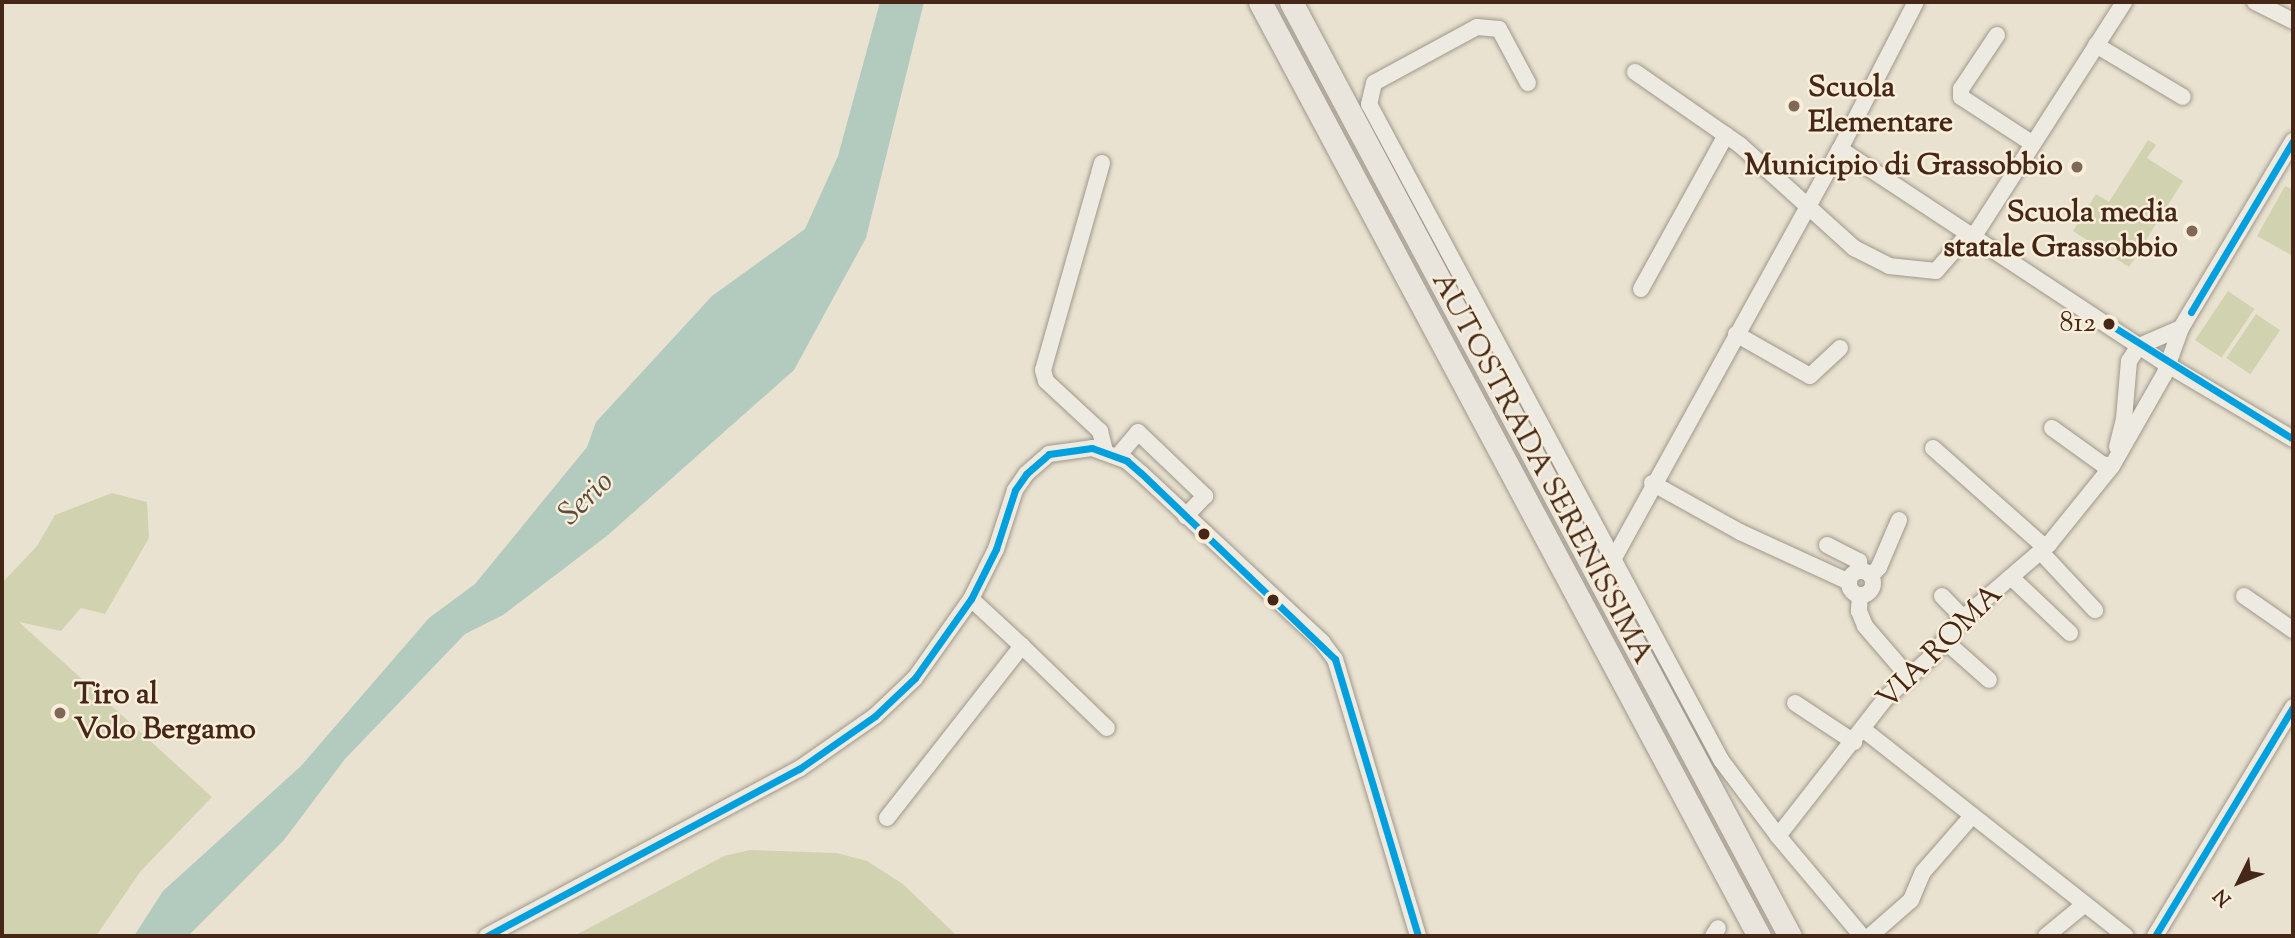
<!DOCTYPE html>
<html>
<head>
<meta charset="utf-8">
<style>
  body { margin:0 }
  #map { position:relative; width:2295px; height:938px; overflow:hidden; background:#eae2d0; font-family:"Sorts Mill Goudy",serif }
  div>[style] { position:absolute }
  .green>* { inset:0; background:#d1d2af; transform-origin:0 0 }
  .water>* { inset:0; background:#b3cabf }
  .roads { filter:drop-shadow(0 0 2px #9f978b) drop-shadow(0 0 2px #9f978b) }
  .minor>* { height:16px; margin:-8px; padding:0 8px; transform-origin:8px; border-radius:8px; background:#edeae1 }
  .minor>.ring { margin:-8px; padding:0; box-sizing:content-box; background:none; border:16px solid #edeae1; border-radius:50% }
  .highway>* { height:23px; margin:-11.5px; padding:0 11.5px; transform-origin:11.5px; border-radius:11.5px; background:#eae5dc }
  .bus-1>* { height:7px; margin:-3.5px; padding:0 3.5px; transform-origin:3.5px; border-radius:3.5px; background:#00a0de }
  .dots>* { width:19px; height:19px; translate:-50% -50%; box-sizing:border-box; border:4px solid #f8eeda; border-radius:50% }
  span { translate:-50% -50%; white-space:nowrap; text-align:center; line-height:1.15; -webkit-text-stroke:5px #f8eeda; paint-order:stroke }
  .bus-label { font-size:28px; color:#452617 }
  .right { translate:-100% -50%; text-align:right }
  .poi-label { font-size:30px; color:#452617; font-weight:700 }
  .left { translate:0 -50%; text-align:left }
  .street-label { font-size:30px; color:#452617 }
  .water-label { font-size:32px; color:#5b4c3f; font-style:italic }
  .frame { position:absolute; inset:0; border:4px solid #452617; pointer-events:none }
  .north { position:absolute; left:2204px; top:847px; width:70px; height:70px; -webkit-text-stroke:5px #f8eeda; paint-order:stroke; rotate:227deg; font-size:19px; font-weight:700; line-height:28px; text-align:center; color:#452617 }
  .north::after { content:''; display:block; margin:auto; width:24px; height:32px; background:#452617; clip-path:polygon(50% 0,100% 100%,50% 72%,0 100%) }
</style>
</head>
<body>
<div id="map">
  <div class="green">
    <div style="clip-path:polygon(2148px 140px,2156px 145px,2147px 158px,2183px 181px,2129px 267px,2073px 231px,2096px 194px,2109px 202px)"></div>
    <div style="clip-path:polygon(2285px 186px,2293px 190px,2293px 256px,2257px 236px)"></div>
    <div style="left:2228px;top:291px;width:32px;height:59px;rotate:34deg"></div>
    <div style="left:2256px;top:314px;width:29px;height:53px;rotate:34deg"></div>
    <div style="clip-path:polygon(112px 493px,147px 502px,149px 538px,105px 614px,81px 608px,61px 631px,19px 622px,212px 797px,140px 872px,96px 936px,2px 936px,2px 583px,37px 546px,55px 515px)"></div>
    <div style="clip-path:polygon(750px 850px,837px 853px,867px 861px,903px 884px,957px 936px,574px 936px,724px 856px)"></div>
  </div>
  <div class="water">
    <div style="clip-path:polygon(880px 2px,924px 2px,866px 238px,794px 370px,608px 535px,503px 615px,465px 634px,345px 759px,284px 840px,188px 936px,134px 936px,163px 891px,301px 766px,429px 618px,475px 584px,587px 447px,596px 422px,712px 296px,805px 229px,838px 156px)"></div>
  </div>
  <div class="roads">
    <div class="minor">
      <div style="left:2255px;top:2px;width:42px;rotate:26.6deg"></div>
      <div style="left:1997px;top:35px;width:65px;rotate:123.7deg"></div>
      <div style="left:1961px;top:89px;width:8px;rotate:90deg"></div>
      <div style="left:1961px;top:97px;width:86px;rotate:33.1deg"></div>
      <div style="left:2096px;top:45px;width:101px;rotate:30.9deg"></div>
      <div style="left:1635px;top:72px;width:128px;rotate:34.8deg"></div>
      <div style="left:1740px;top:145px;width:154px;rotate:42.1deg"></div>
      <div style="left:1854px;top:248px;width:39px;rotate:27deg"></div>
      <div style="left:1889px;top:266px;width:47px;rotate:6.1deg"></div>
      <div style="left:1936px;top:271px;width:50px;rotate:-49deg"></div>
      <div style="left:1528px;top:83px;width:61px;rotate:-118.2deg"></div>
      <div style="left:1499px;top:29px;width:22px;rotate:-175deg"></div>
      <div style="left:1477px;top:27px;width:117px;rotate:151.5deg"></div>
      <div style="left:1374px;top:83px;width:22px;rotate:103deg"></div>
      <div style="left:1369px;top:104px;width:744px;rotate:61.78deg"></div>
      <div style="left:1721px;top:760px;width:95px;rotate:53.1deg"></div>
      <div style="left:1778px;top:836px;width:131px;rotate:50deg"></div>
      <div style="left:1840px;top:149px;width:393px;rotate:33.4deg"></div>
      <div style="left:2168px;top:365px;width:145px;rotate:30.6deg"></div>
      <div style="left:1102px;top:163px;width:215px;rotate:105.9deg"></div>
      <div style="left:1043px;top:370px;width:11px;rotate:75deg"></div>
      <div style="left:1046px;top:381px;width:74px;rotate:42.8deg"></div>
      <div style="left:1100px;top:431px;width:21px;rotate:76deg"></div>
      <div style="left:1974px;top:236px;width:278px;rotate:-57.3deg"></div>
      <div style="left:1641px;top:289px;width:176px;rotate:-61.1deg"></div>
      <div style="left:1736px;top:334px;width:85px;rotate:29.6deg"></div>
      <div style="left:1810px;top:376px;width:41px;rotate:-43deg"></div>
      <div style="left:2139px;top:346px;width:46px;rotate:-23.2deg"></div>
      <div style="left:2052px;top:428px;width:62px;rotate:35.8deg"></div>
      <div style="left:2102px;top:464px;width:10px;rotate:11deg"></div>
      <div style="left:2117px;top:447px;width:29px;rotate:-76deg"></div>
      <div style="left:2124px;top:419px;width:58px;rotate:-85.1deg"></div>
      <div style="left:2129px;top:361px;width:18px;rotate:-56deg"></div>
      <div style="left:1933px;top:448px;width:144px;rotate:41.6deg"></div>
      <div style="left:2041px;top:544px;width:8px"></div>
      <div style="left:1118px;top:456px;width:31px;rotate:-50deg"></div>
      <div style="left:1138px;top:432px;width:93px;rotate:43.7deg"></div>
      <div style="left:1205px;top:496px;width:28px;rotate:134deg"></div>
      <div style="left:1652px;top:483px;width:101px;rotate:29.1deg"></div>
      <div style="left:1740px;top:532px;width:120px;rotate:24.6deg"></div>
      <div style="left:1827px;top:545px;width:36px;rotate:27deg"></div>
      <div style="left:1859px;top:561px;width:10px;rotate:84deg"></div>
      <div style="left:2040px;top:551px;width:81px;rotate:47deg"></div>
      <div style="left:1614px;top:558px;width:467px;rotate:-61.1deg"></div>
      <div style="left:1840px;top:149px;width:165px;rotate:-62.7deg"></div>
      <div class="ring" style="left:1849px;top:571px;width:8px;height:8px"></div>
      <div style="left:1871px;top:576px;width:12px;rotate:-48deg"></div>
      <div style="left:1879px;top:567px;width:51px;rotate:-66.9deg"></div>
      <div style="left:2012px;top:578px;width:80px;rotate:43.5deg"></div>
      <div style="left:1860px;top:595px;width:16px;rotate:94deg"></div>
      <div style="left:1859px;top:611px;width:16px;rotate:68deg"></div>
      <div style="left:1865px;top:626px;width:67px;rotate:49.2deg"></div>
      <div style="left:1942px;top:596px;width:30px;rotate:46deg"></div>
      <div style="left:2244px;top:596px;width:60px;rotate:34.8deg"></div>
      <div style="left:1944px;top:640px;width:60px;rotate:41.6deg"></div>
      <div style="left:1022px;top:646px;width:118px;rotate:44deg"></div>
      <div style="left:1795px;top:703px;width:71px;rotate:33.5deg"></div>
      <div style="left:1864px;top:730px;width:333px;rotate:38.2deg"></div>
      <div style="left:887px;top:818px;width:219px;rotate:-51.9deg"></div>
      <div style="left:1022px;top:646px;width:69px;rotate:-137.3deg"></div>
      <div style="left:1778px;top:836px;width:175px;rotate:-52deg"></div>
      <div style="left:1886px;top:698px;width:61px;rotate:-42.3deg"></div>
      <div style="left:1931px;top:657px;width:50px;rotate:-50.6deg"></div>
      <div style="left:1963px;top:618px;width:113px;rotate:-40.7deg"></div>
      <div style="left:2049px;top:544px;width:100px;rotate:-51.1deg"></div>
      <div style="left:2112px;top:466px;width:105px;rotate:-60.3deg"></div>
      <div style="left:2164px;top:375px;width:50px;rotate:-70.1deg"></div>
      <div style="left:2181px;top:328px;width:218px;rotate:-59.1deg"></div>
      <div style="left:487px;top:936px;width:354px;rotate:-28.2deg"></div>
      <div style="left:799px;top:769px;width:93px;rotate:-34.9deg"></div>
      <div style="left:875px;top:716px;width:55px;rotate:-43.5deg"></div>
      <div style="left:915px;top:678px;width:97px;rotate:-54.7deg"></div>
      <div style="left:971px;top:599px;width:56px;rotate:-63.4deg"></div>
      <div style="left:996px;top:549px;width:62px;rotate:-72.1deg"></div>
      <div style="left:1015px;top:490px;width:19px;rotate:-55deg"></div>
      <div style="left:1026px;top:474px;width:30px;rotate:-41deg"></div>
      <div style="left:1049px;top:454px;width:43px;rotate:-7.9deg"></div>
      <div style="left:1092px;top:448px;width:37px;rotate:20deg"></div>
      <div style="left:1127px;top:461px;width:18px;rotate:41deg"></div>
      <div style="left:1141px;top:473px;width:248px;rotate:43deg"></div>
      <div style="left:1322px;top:642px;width:21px;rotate:53deg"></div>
      <div style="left:1335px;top:659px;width:289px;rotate:73.3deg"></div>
      <div style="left:1713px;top:936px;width:9px;rotate:-58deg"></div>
      <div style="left:1870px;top:936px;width:55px;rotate:-41.3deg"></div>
      <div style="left:1911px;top:900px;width:30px;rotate:-67deg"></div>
      <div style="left:1923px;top:872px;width:74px;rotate:-48.8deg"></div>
      <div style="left:2046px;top:936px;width:50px;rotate:-39.4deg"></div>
      <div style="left:2155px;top:936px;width:267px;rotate:-58.9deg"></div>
    </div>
    <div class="highway">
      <div style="left:1260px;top:2px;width:1059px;rotate:61.89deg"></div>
      <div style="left:1291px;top:2px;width:1059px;rotate:61.89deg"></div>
    </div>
  </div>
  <div class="bus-1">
    <div style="left:2191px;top:312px;width:199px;rotate:-59.2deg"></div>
    <div style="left:2109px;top:324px;width:217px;rotate:32deg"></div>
    <div style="left:487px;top:936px;width:354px;rotate:-28.2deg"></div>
    <div style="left:799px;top:769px;width:93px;rotate:-34.9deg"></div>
    <div style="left:875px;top:716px;width:55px;rotate:-43.5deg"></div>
    <div style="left:915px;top:678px;width:97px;rotate:-54.7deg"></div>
    <div style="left:971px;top:599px;width:56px;rotate:-63.4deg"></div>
    <div style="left:996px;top:549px;width:62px;rotate:-72.1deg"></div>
    <div style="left:1015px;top:490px;width:19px;rotate:-55deg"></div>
    <div style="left:1026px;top:474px;width:30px;rotate:-41deg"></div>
    <div style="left:1049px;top:454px;width:43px;rotate:-7.9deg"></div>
    <div style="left:1092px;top:448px;width:37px;rotate:20deg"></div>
    <div style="left:1127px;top:461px;width:18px;rotate:41deg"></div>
    <div style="left:1141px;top:473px;width:269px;rotate:43.8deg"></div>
    <div style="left:1335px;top:659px;width:289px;rotate:73.3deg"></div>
    <div style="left:2155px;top:936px;width:267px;rotate:-58.9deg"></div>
  </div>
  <div class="dots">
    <div style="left:1794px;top:106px;background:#7f6858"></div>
    <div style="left:2077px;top:167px;background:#7f6858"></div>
    <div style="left:2192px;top:231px;background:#7f6858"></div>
    <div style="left:2109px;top:324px;background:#452617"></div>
    <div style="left:1204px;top:534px;background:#452617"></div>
    <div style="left:1273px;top:600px;background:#452617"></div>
    <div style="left:60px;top:713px;background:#7f6858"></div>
  </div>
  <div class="bus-label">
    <span class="right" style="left:2096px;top:324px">812</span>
  </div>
  <div class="poi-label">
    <span class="left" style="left:1808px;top:106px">Scuola<br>Elementare</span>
    <span class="right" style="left:2063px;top:167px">Municipio di Grassobbio</span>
    <span class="right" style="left:2178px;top:231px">Scuola media<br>statale Grassobbio</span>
    <span class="left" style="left:74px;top:713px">Tiro al<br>Volo Bergamo</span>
  </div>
  <div class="street-label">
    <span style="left:1541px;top:469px;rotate:62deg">AUTOSTRADA SERENISSIMA</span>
    <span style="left:1941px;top:648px;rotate:-45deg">VIA ROMA</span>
  </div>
  <div class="water-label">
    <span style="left:587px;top:499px;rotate:-44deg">Serio</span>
  </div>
  <div class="frame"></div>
  <div class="north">N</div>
</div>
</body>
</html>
